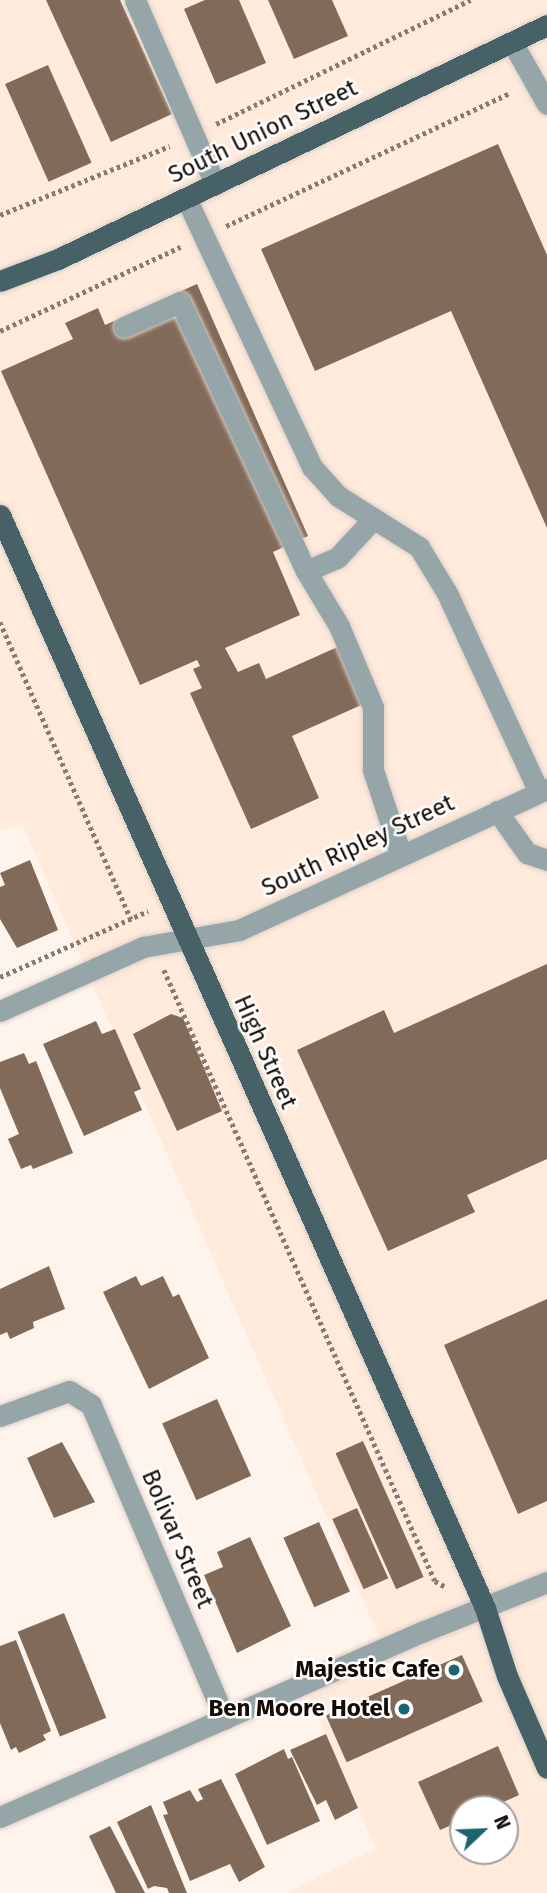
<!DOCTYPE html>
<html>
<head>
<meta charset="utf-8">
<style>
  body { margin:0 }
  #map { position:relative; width:547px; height:1893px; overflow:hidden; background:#fff4ec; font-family:"Fira Sans",sans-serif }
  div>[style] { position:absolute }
  .built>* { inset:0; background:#ffeadc }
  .building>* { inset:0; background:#826a59; transform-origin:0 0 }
  .path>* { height:4.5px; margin-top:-2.25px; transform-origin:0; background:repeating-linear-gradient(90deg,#857b74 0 3.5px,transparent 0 7px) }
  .roads { filter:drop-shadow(0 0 2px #dacfc7) drop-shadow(0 0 2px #dacfc7) }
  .minor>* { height:21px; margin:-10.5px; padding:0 10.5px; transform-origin:10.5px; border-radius:10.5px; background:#95a5a8 }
  .major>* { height:21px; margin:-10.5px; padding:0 10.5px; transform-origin:10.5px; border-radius:10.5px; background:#466267 }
  .dots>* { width:19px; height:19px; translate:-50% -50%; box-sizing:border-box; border:4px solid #fff; border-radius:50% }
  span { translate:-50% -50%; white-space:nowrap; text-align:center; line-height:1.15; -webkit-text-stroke:5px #fff; paint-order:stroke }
  .street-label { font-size:24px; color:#150c06 }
  .poi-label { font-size:24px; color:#150c06; font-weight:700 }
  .right { translate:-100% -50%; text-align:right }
  .north { position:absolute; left:449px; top:1795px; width:70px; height:70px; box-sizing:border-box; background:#fff; border:2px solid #a19e9b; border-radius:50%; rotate:67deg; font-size:19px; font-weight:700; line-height:28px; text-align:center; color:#150c06 }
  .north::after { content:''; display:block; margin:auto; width:24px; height:32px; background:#1a6571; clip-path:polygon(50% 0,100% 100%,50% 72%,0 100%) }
</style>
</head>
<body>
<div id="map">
  <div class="built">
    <div style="clip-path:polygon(evenodd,0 0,547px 0,547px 1893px,288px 1893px,376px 1849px,298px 1672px,379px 1636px,22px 824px,0 831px,0 0,463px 1809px,505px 1809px,505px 1851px,463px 1851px,463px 1809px)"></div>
  </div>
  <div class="building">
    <div style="clip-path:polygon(46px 0,120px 0,172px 114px,111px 142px)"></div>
    <div style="clip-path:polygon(205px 0,239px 0,266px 63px,216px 84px,184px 9px)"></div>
    <div style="clip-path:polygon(268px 0,332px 0,348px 36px,294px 59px)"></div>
    <div style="left:48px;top:65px;width:107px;height:47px;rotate:66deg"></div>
    <div style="clip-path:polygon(498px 144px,547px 255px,547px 528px,451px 311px,315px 371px,261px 249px)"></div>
    <div style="clip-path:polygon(197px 284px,308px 536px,273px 552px,300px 615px,225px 648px,238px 672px,259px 663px,266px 679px,342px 645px,368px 702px,292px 736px,319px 798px,251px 829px,190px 693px,202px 688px,193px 669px,200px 666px,197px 660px,140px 685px,1px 371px,73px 339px,65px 323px,98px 308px,105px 325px)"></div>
    <div style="clip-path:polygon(30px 860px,58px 930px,17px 948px,0 919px,0 887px,5px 885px,0 873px)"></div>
    <div style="clip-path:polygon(547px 964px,547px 1159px,467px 1195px,475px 1212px,388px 1251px,297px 1050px,384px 1010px,394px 1033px)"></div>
    <div style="clip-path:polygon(171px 1014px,183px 1018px,222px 1111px,177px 1131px,133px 1034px)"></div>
    <div style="clip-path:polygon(96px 1021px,102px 1034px,115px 1029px,141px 1089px,134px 1092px,142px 1110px,84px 1136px,43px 1044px)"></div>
    <div style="clip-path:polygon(24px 1053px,29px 1064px,36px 1061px,73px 1153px,33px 1169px,31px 1165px,21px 1169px,8px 1139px,19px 1134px,0 1088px,0 1062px)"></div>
    <div style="clip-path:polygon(49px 1266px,65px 1309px,33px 1322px,34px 1328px,10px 1339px,7px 1332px,0 1335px,0 1289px)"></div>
    <div style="clip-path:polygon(136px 1276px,141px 1286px,163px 1276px,173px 1297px,179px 1294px,209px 1358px,149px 1389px,103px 1292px)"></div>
    <div style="clip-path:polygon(547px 1299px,547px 1501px,518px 1514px,444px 1345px)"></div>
    <div style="left:217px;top:1399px;width:84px;height:60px;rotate:66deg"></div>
    <div style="left:363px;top:1441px;width:149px;height:30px;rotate:66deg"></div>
    <div style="clip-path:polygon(62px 1442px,95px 1502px,54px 1518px,27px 1458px)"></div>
    <div style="left:357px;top:1508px;width:77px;height:27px;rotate:66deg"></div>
    <div style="left:319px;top:1522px;width:76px;height:39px;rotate:66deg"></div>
    <div style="clip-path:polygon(250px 1537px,291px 1626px,237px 1653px,204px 1575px,223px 1567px,217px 1552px)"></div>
    <div style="left:64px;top:1613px;width:113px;height:50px;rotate:68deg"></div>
    <div style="clip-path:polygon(16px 1640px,51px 1731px,43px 1735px,46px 1740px,19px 1753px,16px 1747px,11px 1750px,0 1723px,0 1646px)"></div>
    <div style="left:462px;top:1655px;width:51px;height:149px;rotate:66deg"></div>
    <div style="clip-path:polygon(326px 1734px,358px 1808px,335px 1820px,326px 1800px,317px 1805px,290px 1750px)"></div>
    <div style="clip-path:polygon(498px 1746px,519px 1795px,488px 1809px,463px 1809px,463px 1820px,440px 1830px,418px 1782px)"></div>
    <div style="clip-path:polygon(284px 1749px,288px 1759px,292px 1757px,320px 1821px,267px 1845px,235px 1774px)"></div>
    <div style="clip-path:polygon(221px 1779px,265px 1867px,239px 1882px,230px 1864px,190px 1881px,163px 1815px,168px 1814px,163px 1802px,190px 1790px,197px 1802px,203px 1799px,198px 1789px)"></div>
    <div style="clip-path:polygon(151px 1805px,187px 1893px,169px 1893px,167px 1888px,154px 1886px,148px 1889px,117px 1822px)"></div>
    <div style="clip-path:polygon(110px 1826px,145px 1893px,116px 1893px,89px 1836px)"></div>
  </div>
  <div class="path">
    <div style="left:216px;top:124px;width:283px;rotate:-26deg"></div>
    <div style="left:0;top:215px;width:183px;rotate:-22.1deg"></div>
    <div style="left:226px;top:226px;width:314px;rotate:-25.1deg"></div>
    <div style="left:0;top:331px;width:199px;rotate:-25deg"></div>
    <div style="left:0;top:622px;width:325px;rotate:66.2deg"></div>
    <div style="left:164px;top:970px;width:668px;rotate:66.08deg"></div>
    <div style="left:435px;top:1581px;width:13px;rotate:29deg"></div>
    <div style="left:0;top:977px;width:162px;rotate:-24deg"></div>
  </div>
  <div class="roads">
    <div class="minor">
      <div style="left:135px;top:0;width:201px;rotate:66.5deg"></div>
      <div style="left:512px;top:42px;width:71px;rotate:60.6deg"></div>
      <div style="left:186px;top:198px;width:297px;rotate:64.9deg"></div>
      <div style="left:312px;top:467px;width:39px;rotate:48deg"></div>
      <div style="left:338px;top:496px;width:96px;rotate:32.2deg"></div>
      <div style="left:419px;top:547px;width:54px;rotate:58.7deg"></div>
      <div style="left:447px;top:593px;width:219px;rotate:65.2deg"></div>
      <div style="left:124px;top:327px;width:61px;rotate:-24.1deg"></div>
      <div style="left:180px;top:302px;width:297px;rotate:64.9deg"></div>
      <div style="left:306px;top:571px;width:34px;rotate:-23deg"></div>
      <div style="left:337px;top:558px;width:54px;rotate:-47.2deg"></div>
      <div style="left:306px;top:571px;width:64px;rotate:59deg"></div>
      <div style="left:339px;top:626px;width:88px;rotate:67.2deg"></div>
      <div style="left:373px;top:707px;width:63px;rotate:90deg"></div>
      <div style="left:373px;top:770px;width:89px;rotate:71.8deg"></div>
      <div style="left:497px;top:811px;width:52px;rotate:54.5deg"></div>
      <div style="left:527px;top:853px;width:21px;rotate:19deg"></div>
      <div style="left:0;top:1011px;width:157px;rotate:-24.1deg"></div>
      <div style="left:143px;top:947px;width:97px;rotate:-10deg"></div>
      <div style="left:239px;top:930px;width:339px;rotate:-24.6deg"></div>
      <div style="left:0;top:1416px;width:73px;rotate:-19.9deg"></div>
      <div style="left:69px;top:1391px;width:26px;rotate:32deg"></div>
      <div style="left:91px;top:1405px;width:341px;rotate:66.9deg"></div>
      <div style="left:0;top:1817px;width:463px;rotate:-23.7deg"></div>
      <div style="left:424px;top:1631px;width:132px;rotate:-21.7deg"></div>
    </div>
    <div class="major">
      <div style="left:0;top:281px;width:62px;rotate:-20.8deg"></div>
      <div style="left:58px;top:259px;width:542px;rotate:-25.57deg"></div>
      <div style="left:0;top:515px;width:1196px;rotate:66.07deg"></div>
      <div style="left:485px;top:1608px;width:71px;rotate:72.1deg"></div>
      <div style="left:507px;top:1676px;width:100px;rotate:66.5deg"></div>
    </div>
  </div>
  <div class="dots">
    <div style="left:454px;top:1670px;background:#1a6571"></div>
    <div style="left:404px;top:1709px;background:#1a6571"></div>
  </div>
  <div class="street-label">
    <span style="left:263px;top:132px;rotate:-26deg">South Union Street</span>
    <span style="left:358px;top:846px;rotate:-25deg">South Ripley Street</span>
    <span style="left:265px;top:1052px;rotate:66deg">High Street</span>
    <span style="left:177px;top:1539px;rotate:67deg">Bolivar Street</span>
  </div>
  <div class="poi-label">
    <span class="right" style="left:440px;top:1670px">Majestic Cafe</span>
    <span class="right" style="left:390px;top:1709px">Ben Moore Hotel</span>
  </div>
  <div class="north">N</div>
</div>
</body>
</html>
